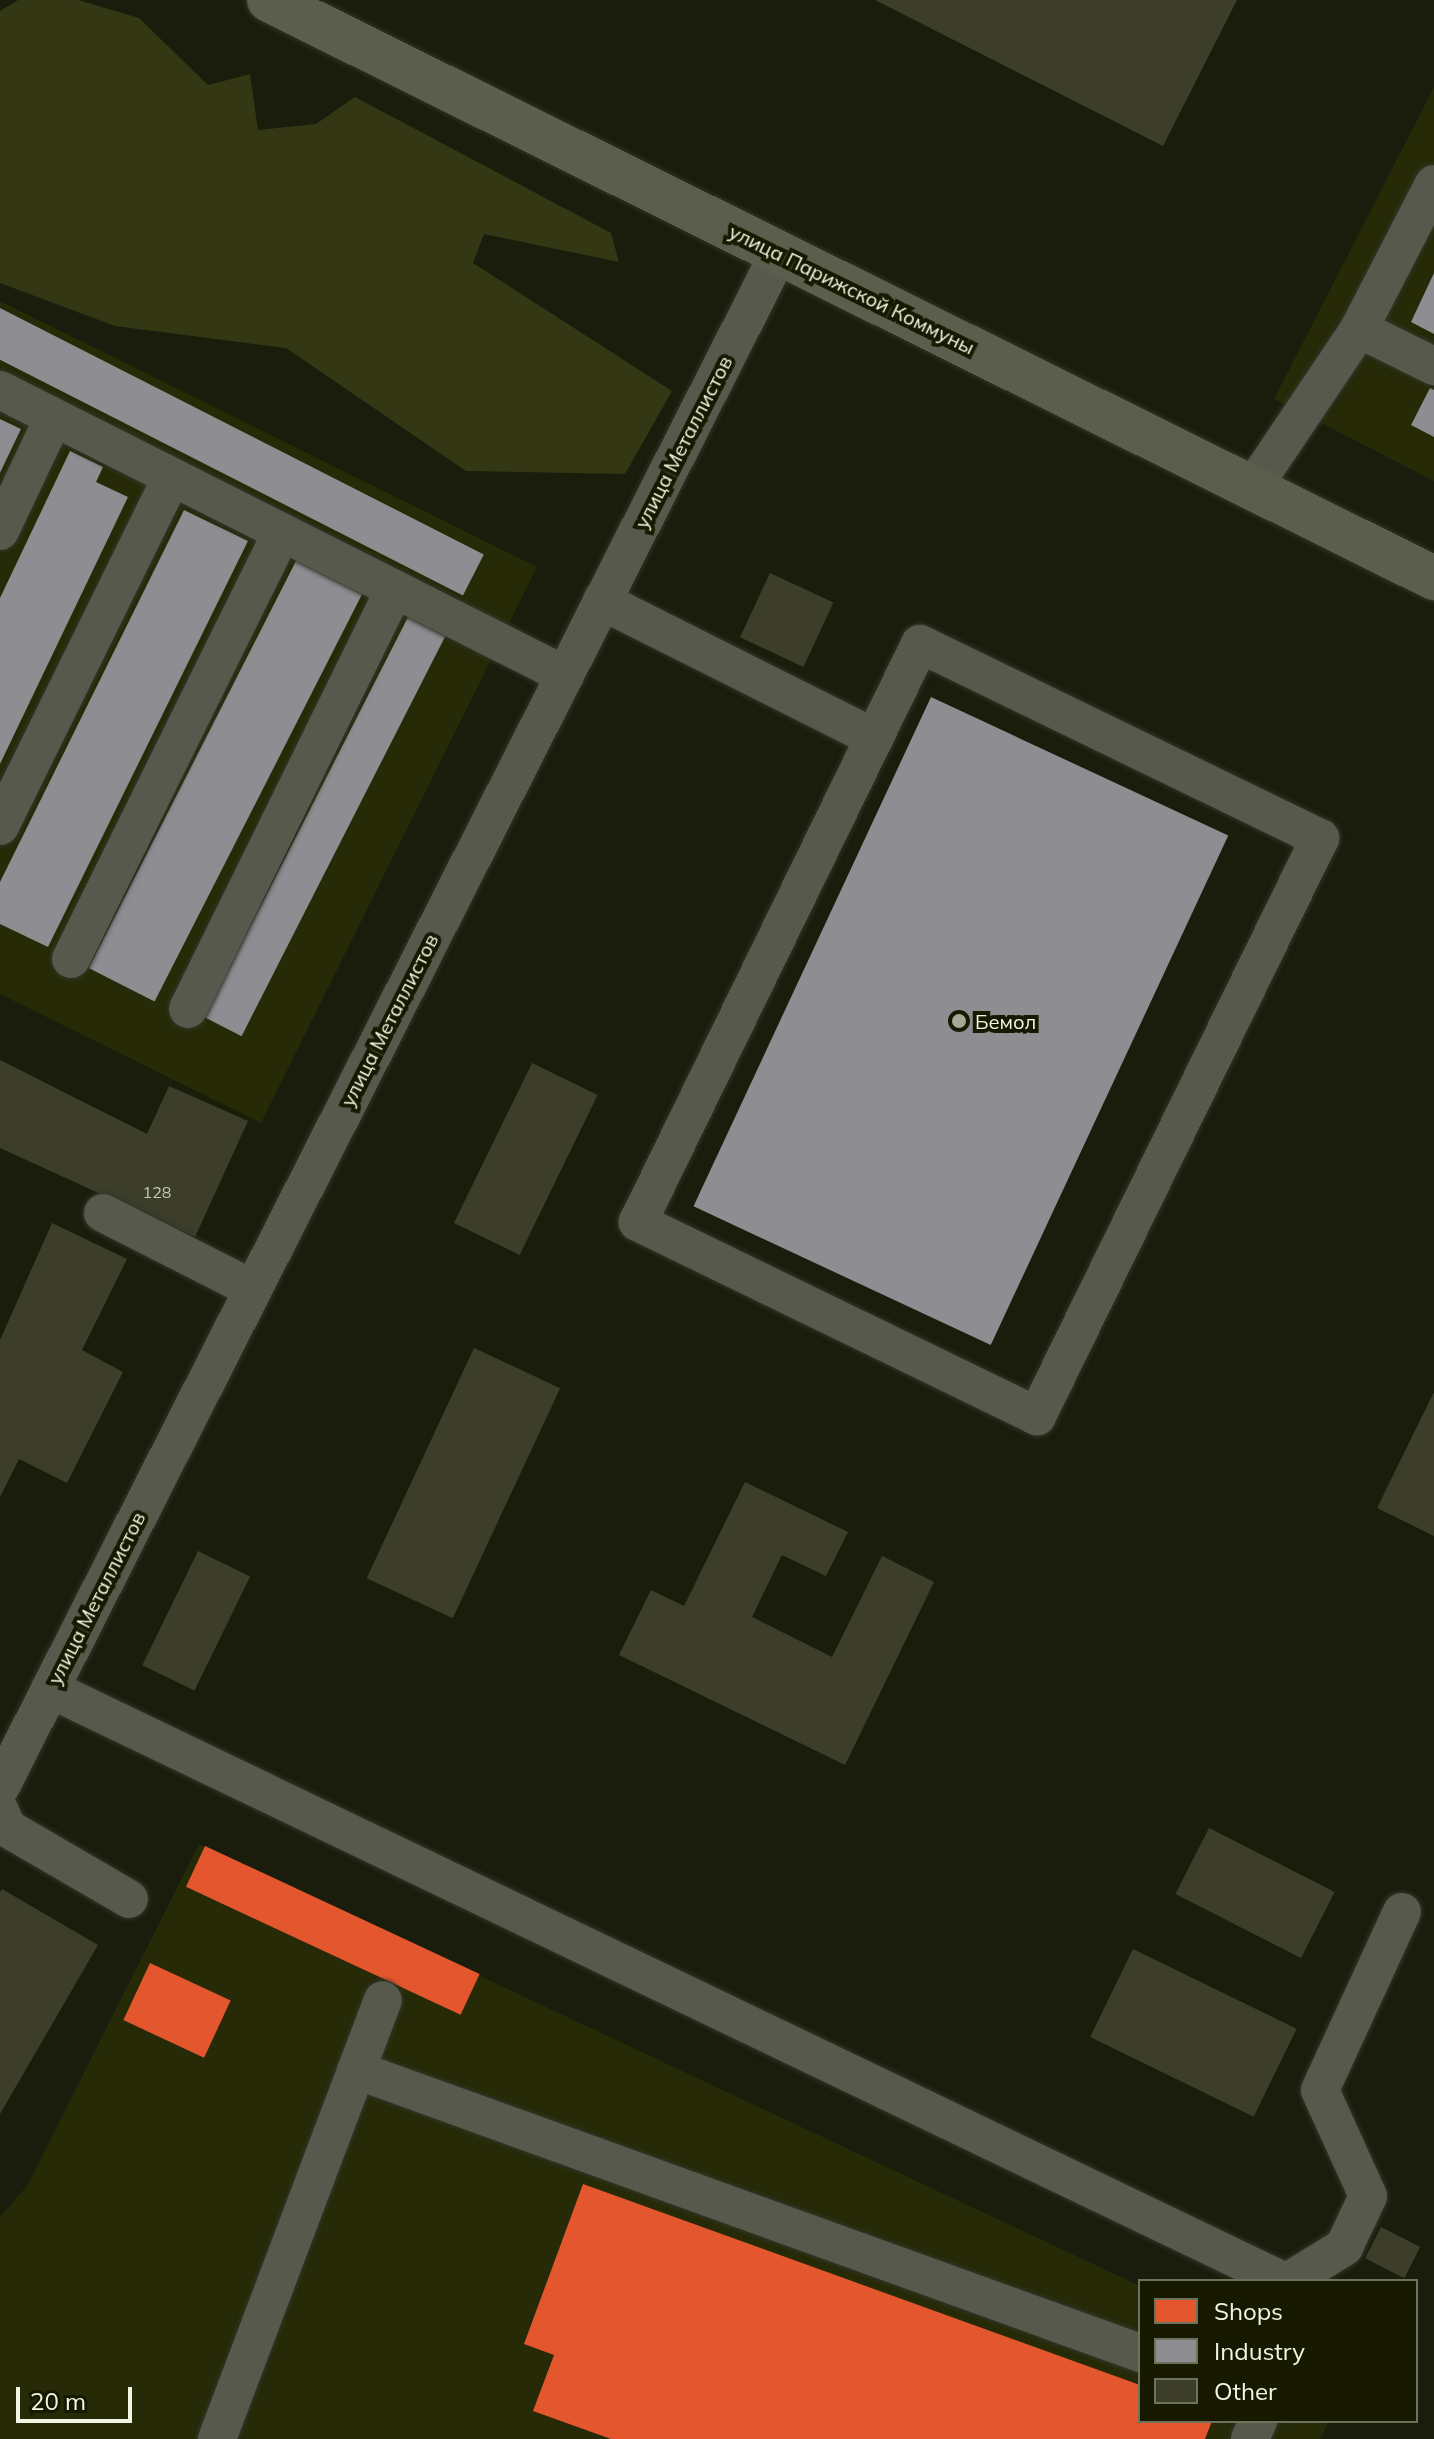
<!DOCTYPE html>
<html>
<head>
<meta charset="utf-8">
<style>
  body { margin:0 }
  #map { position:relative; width:1434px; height:2439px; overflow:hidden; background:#1b1d0c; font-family:Mulish,sans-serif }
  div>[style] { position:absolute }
  .built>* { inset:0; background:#262a06 }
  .green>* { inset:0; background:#333714 }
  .shops>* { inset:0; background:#e4572e; transform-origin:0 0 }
  .industry>* { inset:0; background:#8d8d92; transform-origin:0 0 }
  .building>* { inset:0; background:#3c3e2a; transform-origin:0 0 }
  .roads { filter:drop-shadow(0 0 2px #34352b) drop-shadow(0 0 2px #34352b) }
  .minor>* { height:38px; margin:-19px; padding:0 19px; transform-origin:19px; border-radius:19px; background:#57594d }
  .major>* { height:44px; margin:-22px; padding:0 22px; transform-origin:22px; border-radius:22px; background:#5b5d4d }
  .dots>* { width:22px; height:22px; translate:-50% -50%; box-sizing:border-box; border:4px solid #171a00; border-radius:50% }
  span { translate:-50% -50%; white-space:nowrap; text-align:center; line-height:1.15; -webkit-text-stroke:8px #171a00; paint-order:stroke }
  .number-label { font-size:16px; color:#c4c7b5 }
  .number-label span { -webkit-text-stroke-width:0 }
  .street-label { font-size:20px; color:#f1f5e3 }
  .poi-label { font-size:20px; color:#f1f5e3 }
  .left { translate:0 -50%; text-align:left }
  .legend { position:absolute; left:1138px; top:2279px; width:280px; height:144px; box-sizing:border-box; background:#171a00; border:2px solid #6e725b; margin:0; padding:10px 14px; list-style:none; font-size:24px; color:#f1f5e3 }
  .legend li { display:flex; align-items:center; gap:16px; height:40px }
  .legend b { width:40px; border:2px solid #6e725b }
  .scale { position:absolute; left:16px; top:2387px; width:116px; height:36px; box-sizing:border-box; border:4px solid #f1f5e3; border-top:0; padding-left:10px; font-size:24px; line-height:28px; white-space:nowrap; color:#f1f5e3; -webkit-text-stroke:6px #171a00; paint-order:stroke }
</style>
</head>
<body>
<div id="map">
  <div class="built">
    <div style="clip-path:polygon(1434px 87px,1434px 481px,1274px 399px)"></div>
    <div style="clip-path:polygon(0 301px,537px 567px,261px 1123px,0 994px)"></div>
    <div style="clip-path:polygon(199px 1844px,1140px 2286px,1140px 2421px,1329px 2421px,1320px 2439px,0 2439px,0 2217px,27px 2186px)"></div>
  </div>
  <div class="green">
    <div style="clip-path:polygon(18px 0,78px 0,139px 18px,208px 85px,250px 74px,258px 130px,316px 124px,355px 97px,611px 233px,619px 262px,484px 234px,473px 263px,672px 391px,625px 474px,466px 471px,286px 348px,115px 326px,0 283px,0 11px)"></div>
  </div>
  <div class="shops">
    <div style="left:205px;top:1846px;width:303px;height:45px;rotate:25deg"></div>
    <div style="left:150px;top:1963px;width:89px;height:63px;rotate:25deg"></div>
    <div style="clip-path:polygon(583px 2184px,1140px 2385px,1140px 2421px,1212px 2421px,1205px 2439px,611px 2439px,533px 2411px,554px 2355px,524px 2344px)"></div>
  </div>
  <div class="industry">
    <div style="clip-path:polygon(1434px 273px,1434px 334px,1411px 322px)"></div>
    <div style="left:0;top:308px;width:543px;height:46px;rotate:27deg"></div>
    <div style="clip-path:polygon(1430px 388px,1434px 390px,1434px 437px,1411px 425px)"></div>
    <div style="clip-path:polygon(0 419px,21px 429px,0 473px)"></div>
    <div style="clip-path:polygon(70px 451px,103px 467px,96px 482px,128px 497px,0 764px,0 598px)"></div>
    <div style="clip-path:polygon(184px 510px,248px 541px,48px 947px,0 924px,0 882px)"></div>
    <div style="left:297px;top:559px;width:74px;height:459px;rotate:27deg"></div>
    <div style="left:408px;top:617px;width:42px;height:449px;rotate:27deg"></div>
    <div style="left:931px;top:697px;width:328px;height:562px;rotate:25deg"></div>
  </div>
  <div class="building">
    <div style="clip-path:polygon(875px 0,1237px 0,1163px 146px)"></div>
    <div style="left:770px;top:573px;width:70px;height:71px;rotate:25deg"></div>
    <div style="clip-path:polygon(0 1060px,147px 1134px,169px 1086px,248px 1121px,195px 1237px,0 1148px)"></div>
    <div style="left:532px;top:1063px;width:73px;height:178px;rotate:26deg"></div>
    <div style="clip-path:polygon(52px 1223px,127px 1259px,82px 1350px,123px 1372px,67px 1483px,19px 1459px,0 1497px,0 1340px)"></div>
    <div style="left:474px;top:1348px;width:95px;height:254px;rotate:25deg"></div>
    <div style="clip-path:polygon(1434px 1392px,1434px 1536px,1377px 1508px)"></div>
    <div style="clip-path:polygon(745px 1482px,848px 1532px,826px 1576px,782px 1555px,752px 1617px,832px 1657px,882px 1556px,934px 1582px,845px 1765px,619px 1655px,651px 1590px,684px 1606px)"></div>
    <div style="left:198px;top:1551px;width:58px;height:127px;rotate:26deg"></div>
    <div style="left:1209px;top:1828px;width:141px;height:74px;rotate:27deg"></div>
    <div style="clip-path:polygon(2px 1889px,98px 1945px,0 2114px,0 1892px)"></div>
    <div style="left:1133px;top:1949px;width:182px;height:98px;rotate:26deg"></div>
    <div style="left:1381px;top:2227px;width:44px;height:35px;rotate:27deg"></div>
  </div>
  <div class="roads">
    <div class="minor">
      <div style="left:1359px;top:329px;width:84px;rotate:26.3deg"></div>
      <div style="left:0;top:390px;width:633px;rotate:26.77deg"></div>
      <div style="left:1253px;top:487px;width:190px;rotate:-56.1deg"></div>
      <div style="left:1359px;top:329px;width:163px;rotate:-62.7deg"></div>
      <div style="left:0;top:531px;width:126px;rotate:-64.7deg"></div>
      <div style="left:602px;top:601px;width:305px;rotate:26.7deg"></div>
      <div style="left:920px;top:644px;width:445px;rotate:25.9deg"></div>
      <div style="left:1320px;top:838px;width:644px;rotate:116.09deg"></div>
      <div style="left:1037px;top:1416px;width:444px;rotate:-154.1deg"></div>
      <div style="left:638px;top:1222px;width:643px;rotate:-63.99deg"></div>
      <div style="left:0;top:826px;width:389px;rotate:-63.8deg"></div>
      <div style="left:71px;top:959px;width:476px;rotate:-63.7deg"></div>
      <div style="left:188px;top:1009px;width:468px;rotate:-63.8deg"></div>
      <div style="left:103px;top:1213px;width:168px;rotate:26.9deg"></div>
      <div style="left:50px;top:1689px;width:1368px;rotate:25.65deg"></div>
      <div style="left:0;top:1788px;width:1721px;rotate:-63.09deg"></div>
      <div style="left:0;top:1811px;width:18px;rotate:68deg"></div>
      <div style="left:7px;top:1828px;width:141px;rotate:30.2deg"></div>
      <div style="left:356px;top:2070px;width:834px;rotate:19.85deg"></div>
      <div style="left:1289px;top:2281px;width:65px;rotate:-31.7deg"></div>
      <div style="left:1344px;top:2247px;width:56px;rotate:-64.8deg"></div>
      <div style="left:1368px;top:2196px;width:116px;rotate:-114.4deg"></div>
      <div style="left:1320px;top:2090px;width:196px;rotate:-65.3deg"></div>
      <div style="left:217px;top:2439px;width:469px;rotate:-69.3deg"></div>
      <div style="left:1250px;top:2439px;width:20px;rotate:-66deg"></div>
    </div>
    <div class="major">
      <div style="left:269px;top:0;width:1301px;rotate:26.39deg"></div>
    </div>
  </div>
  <div class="dots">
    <div style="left:959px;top:1021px;background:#a6a998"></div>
  </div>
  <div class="number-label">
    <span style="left:157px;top:1192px">128</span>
  </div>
  <div class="street-label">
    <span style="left:852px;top:289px;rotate:26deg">улица Парижской Коммуны</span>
    <span style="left:683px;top:442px;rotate:-63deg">улица Металлистов</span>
    <span style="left:389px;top:1020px;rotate:-63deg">улица Металлистов</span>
    <span style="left:96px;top:1598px;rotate:-63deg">улица Металлистов</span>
  </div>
  <div class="poi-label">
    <span class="left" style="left:975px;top:1021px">Бемол</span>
  </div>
  <ul class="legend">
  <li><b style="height:22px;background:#e4572e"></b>Shops</li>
  <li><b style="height:22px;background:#8d8d92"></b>Industry</li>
  <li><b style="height:22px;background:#3c3e2a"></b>Other</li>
  </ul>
  <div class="scale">20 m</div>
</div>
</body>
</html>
